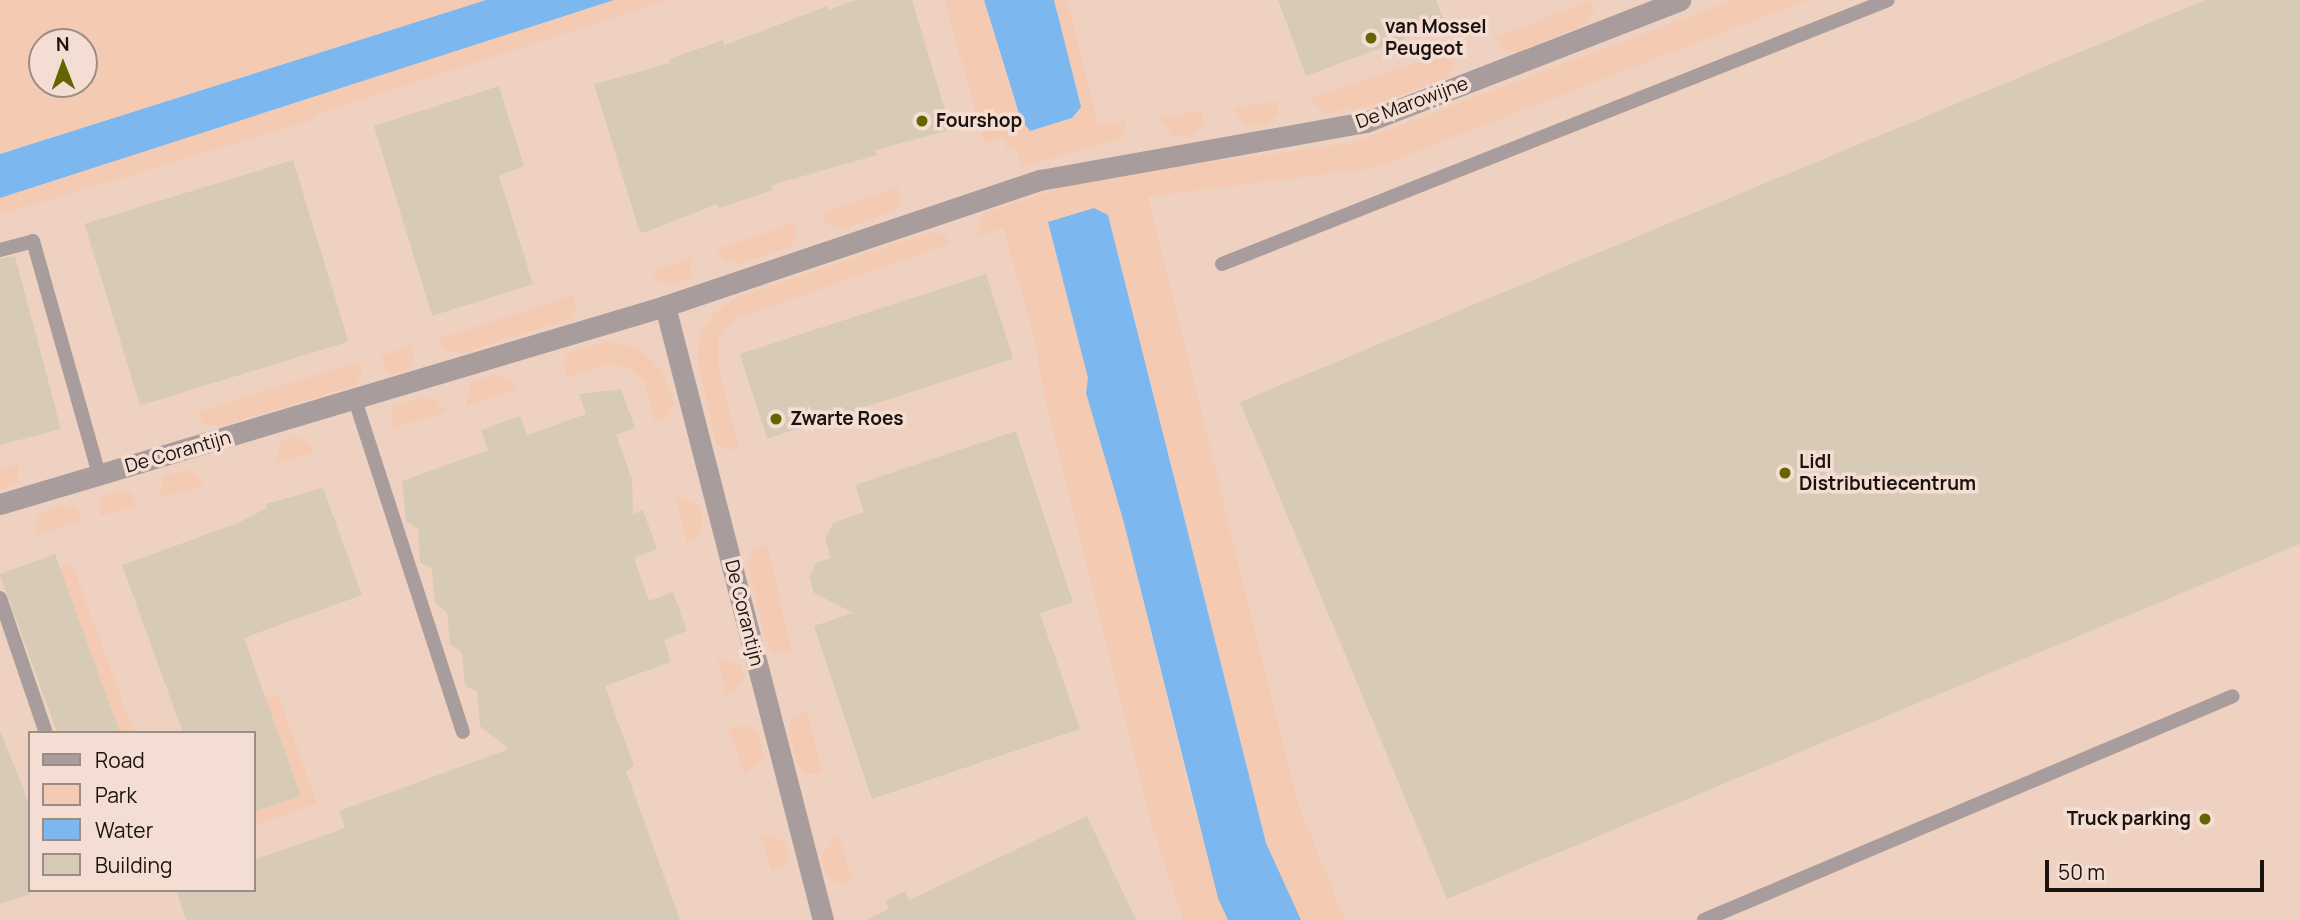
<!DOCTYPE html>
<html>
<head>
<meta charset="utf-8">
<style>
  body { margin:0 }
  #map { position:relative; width:2300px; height:920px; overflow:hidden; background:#f4ddd2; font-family:Manrope,sans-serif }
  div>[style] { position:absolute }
  .built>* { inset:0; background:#efd1c2 }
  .green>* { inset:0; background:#f5cab2; transform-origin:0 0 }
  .water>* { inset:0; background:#7cb8ef }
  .building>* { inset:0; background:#d7cbb7; transform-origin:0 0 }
  .service>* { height:14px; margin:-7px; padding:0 7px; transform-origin:7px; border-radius:7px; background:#a89c9d }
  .minor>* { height:21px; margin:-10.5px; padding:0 10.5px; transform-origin:10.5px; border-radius:10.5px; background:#a89c9d }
  .dots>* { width:19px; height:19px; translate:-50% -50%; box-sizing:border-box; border:4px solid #f4ddd2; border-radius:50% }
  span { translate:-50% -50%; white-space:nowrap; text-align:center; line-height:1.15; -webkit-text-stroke:7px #f4ddd2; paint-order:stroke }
  .poi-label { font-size:19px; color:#1b130f; font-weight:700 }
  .left { translate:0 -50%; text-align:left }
  .right { translate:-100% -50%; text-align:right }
  .street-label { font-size:19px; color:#1b130f }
  .legend { position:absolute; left:28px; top:731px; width:228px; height:161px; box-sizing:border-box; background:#f4ddd2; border:2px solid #9d8c84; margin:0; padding:9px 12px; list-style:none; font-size:21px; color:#1b130f }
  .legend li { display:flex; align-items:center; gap:14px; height:35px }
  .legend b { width:35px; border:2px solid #9d8c84 }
  .north { position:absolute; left:28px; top:28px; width:70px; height:70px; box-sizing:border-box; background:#f4ddd2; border:2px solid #9d8c84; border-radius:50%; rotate:359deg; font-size:19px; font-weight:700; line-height:28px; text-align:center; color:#1b130f }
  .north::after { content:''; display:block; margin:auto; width:24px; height:32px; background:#626500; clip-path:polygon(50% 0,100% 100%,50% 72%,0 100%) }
  .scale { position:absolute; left:2045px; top:860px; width:219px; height:32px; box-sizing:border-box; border:4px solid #1b130f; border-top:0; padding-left:9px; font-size:21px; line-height:24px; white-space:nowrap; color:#1b130f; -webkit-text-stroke:5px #f4ddd2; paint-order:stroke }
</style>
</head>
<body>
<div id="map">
  <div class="built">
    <div style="clip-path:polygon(evenodd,507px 0,2300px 0,2300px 920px,0 920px,0 172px,507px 0,30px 733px,254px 733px,254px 890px,30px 890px,30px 733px)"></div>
  </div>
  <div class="green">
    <div style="clip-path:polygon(evenodd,0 0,486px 0,0 154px,0 0,42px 42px,84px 42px,84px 84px,42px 84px,42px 42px)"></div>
    <div style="clip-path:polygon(614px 0,668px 0,316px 115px,316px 119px,0 215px,0 198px)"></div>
    <div style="clip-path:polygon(944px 0,984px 0,1015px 105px,1031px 131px,1081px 107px,1054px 0,1068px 0,1098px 124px,1126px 121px,1124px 138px,1022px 167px,1015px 147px,1007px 150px,1004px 138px,985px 144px)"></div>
    <div style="clip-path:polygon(1590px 0,1594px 12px,1588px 23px,1517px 52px,1502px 49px,1495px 38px)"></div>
    <div style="clip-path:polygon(1733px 0,1807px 0,1374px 168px,1148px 197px,1298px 803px,1345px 920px,1301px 920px,1266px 843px,1108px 215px,1048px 222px,1088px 378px,1086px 393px,1124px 523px,1191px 800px,1228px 920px,1183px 920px,1150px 819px,1045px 399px,1034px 336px,1003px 228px,978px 237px,980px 220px,985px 213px,1090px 178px,1353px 143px)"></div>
    <div style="clip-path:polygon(1451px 52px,1454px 65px,1449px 77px,1368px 107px,1324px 113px,1309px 98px)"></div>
    <div style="clip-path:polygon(1277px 101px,1277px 115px,1266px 125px,1246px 126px,1233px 108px)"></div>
    <div style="clip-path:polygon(1203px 111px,1203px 124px,1192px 135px,1172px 136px,1158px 117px)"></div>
    <div style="clip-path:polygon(898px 187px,901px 200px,895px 211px,845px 228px,828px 225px,821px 214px)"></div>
    <div style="clip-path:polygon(794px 223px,797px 236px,791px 246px,741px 264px,724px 260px,717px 249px)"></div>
    <div style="clip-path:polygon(930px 232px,945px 234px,949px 244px,741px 317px,725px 327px,718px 341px,719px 371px,740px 450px,723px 449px,716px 443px,697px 357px,700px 334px,715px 312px,737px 297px)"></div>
    <div style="clip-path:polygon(691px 258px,691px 277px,671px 287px,658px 281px,651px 271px)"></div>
    <div style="clip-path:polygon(573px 295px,576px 308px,570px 319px,463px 353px,446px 350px,438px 339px)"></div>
    <div style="clip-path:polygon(607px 341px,637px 347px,662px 370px,674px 404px,666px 418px,655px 422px,644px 382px,628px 367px,606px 365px,567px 377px,563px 364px,568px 353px)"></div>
    <div style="clip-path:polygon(412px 345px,414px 357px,408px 370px,394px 374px,385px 369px,380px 356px)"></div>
    <div style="clip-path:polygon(360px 361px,362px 374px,356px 385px,221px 426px,204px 424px,197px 412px)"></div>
    <div style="clip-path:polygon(495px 374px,509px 378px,518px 389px,466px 406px,470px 383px)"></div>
    <div style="clip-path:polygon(422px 397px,436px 400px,446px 412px,390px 429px,394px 406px)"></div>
    <div style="clip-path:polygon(294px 437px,307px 441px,315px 452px,276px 464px,281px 441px)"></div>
    <div style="clip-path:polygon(19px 464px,17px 483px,0 491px,0 469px)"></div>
    <div style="clip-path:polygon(188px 470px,197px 474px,203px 486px,160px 498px,163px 476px)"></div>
    <div style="clip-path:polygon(122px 489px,132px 494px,137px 505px,100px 516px,101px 497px)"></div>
    <div style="clip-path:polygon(683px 498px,698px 506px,703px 519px,698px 537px,687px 543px,676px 499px)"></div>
    <div style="clip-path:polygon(63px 504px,77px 510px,83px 521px,36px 535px,37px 516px)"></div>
    <div style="clip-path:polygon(767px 544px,792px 652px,785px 654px,773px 652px,766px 642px,748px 567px,752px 552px)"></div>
    <div style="left:72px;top:563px;width:181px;height:13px;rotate:70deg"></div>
    <div style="clip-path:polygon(717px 659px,741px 665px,744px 677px,735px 691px,726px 695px)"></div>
    <div style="clip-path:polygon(278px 695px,317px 803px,254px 826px,254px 813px,300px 795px,266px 698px)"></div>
    <div style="clip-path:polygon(807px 711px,823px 772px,818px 774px,805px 774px,798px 766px,789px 732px,791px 720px)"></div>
    <div style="clip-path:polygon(748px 725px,758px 733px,765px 759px,745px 774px,728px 729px)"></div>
    <div style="clip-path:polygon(838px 834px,853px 881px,841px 884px,825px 875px,821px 857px)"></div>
    <div style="clip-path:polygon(773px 835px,785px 842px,789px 856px,785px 865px,771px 870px,761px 838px)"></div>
  </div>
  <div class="water">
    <div style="clip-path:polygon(486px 0,614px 0,0 198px,0 154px)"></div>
    <div style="clip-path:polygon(984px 0,1054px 0,1081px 107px,1072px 118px,1030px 131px,1021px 120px)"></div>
    <div style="clip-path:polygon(1094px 208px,1108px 215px,1266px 843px,1301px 920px,1228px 920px,1218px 898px,1124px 523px,1086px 393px,1088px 378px,1048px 222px)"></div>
  </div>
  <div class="building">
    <div style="clip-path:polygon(857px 0,912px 0,951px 130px,875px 150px,877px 155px,772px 185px,773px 190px,719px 208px,717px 204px,644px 233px,639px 230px,594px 84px,670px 63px,669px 59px,723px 40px,724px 45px,749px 36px,827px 6px,828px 10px)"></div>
    <div style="clip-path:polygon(1278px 0,1436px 0,1445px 24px,1306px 76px)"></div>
    <div style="clip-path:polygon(2205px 0,2300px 0,2300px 544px,1447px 899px,1240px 402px)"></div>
    <div style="clip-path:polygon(499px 86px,524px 166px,499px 176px,533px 284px,432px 316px,374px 126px)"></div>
    <div style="left:293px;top:160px;width:190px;height:218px;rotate:73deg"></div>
    <div style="clip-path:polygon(15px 256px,61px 429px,0 445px,0 259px)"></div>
    <div style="left:986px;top:274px;width:89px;height:259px;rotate:72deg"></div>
    <div style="clip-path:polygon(621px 389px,635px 428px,616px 435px,632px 479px,633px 514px,643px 510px,657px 549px,634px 558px,649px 601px,673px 592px,687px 631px,664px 640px,671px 662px,605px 686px,634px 766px,626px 771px,680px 920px,186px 920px,176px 890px,254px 890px,254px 860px,345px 828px,339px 811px,509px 749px,480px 726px,477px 692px,465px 686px,462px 653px,450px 644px,447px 613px,435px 603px,432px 569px,420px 562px,418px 529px,406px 521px,402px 481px,488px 450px,481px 430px,520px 416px,527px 435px,586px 414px,579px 394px)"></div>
    <div style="clip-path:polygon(1016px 431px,1073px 602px,1040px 613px,1080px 729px,872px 799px,814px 626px,853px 613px,814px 593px,809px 577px,816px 563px,831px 558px,825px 539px,833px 523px,864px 512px,855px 485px)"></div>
    <div style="clip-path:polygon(323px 488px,362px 595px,244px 638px,301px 796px,254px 812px,254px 733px,183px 733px,122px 565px,238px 523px,267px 508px,266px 504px)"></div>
    <div style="left:55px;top:554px;width:190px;height:59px;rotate:70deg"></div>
    <div style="clip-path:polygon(0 731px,30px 805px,30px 894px,0 904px)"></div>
    <div style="clip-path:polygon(1087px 816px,1136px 920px,866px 920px,889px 909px,885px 901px,905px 891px,909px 900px)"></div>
  </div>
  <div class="service">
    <div style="left:0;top:250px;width:34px;rotate:-15deg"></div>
    <div style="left:33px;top:241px;width:243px;rotate:74.2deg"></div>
    <div style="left:1222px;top:264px;width:716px;rotate:-21.62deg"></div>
    <div style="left:355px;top:400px;width:349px;rotate:72deg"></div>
    <div style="left:0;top:598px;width:143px;rotate:71.2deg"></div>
    <div style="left:1704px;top:920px;width:574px;rotate:-22.95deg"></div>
  </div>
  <div class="minor">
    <div style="left:665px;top:306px;width:634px;rotate:75.57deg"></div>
    <div style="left:0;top:504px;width:694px;rotate:-16.58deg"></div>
    <div style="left:665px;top:306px;width:396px;rotate:-18.6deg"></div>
    <div style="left:1040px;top:180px;width:331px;rotate:-10.1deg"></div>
    <div style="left:1366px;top:122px;width:337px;rotate:-21.2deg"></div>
  </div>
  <div class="dots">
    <div style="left:1371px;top:38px;background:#626500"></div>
    <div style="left:922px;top:121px;background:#626500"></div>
    <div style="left:776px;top:419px;background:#626500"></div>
    <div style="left:1785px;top:473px;background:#626500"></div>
    <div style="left:2205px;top:819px;background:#626500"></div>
  </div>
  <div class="poi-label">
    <span class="left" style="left:1385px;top:38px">van Mossel<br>Peugeot</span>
    <span class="left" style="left:936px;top:121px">Fourshop</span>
    <span class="left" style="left:790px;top:419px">Zwarte Roes</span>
    <span class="left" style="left:1799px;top:473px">Lidl<br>Distributiecentrum</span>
    <span class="right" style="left:2191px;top:819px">Truck parking</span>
  </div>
  <div class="street-label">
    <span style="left:1412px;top:103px;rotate:-20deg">De Marowijne</span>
    <span style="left:178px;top:452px;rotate:-16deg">De Corantijn</span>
    <span style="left:744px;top:613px;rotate:76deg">De Corantijn</span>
  </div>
  <ul class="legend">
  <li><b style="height:9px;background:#a89c9d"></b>Road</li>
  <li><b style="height:19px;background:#f5cab2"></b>Park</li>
  <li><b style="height:19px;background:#7cb8ef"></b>Water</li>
  <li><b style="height:19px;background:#d7cbb7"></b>Building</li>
  </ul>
  <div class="north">N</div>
  <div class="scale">50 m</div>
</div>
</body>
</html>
